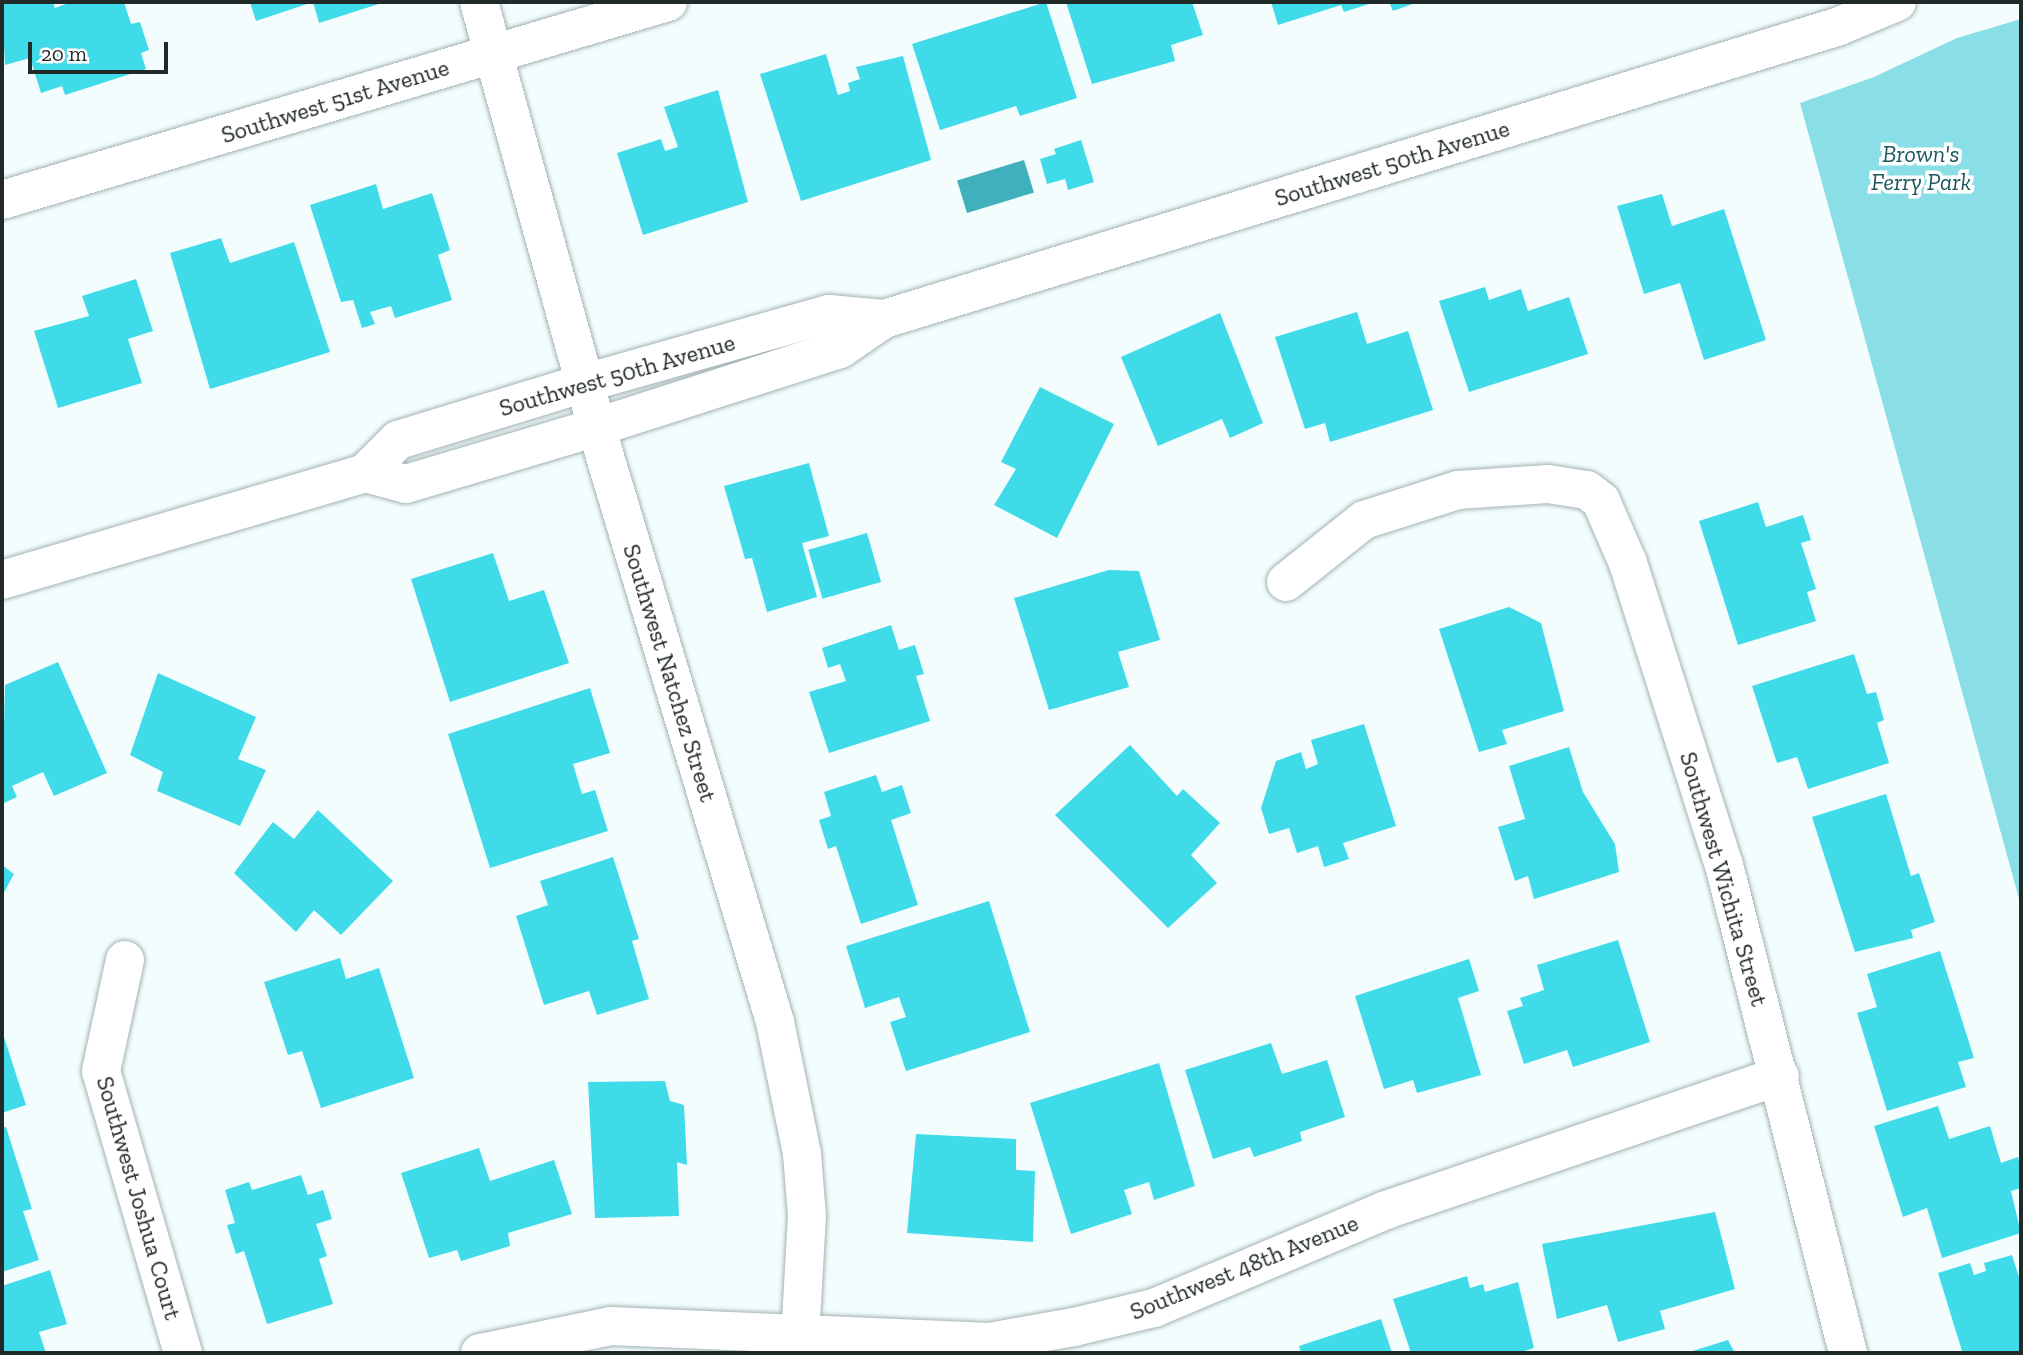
<!DOCTYPE html>
<html>
<head>
<meta charset="utf-8">
<style>
  body { margin:0 }
  #map { position:relative; width:2023px; height:1355px; overflow:hidden; background:#f3fdfe; font-family:"Zilla Slab",serif }
  div>[style] { position:absolute }
  .green>* { inset:0; background:#8adee6 }
  .water>* { inset:0; background:#40b1bc; transform-origin:0 0 }
  .building>* { inset:0; background:#40dbe9; transform-origin:0 0 }
  .roads { filter:drop-shadow(0 0 2px #a2b2b4) drop-shadow(0 0 2px #a2b2b4) }
  .minor>* { height:38px; margin:-19px; padding:0 19px; transform-origin:19px; border-radius:19px; background:#fff }
  span { translate:-50% -50%; white-space:nowrap; text-align:center; line-height:1.15; -webkit-text-stroke:7px #fff; paint-order:stroke }
  .street-label { font-size:24px; color:#222929 }
  .park-label { font-size:24px; color:#19585e; font-style:italic }
  .frame { position:absolute; inset:0; border:4px solid #222929; pointer-events:none }
  .scale { position:absolute; left:28px; top:42px; width:140px; height:32px; box-sizing:border-box; border:4px solid #222929; border-top:0; padding-left:9px; font-size:21px; line-height:24px; white-space:nowrap; color:#222929; -webkit-text-stroke:5px #fff; paint-order:stroke }
</style>
</head>
<body>
<div id="map">
  <div class="green">
    <div style="clip-path:polygon(2021px 19px,2021px 906px,1800px 103px,1874px 77px,1957px 38px)"></div>
  </div>
  <div class="water">
    <div style="left:1024px;top:160px;width:34px;height:70px;rotate:73deg"></div>
  </div>
  <div class="building">
    <div style="clip-path:polygon(2px 2px,53px 2px,55px 8px,71px 2px,124px 2px,131px 24px,140px 22px,149px 50px,141px 53px,146px 69px,65px 95px,62px 86px,41px 93px,30px 58px,5px 65px)"></div>
    <div style="clip-path:polygon(250px 2px,385px 2px,319px 23px,313px 2px,256px 21px)"></div>
    <div style="clip-path:polygon(1046px 2px,1077px 98px,1020px 116px,1016px 106px,940px 130px,912px 44px)"></div>
    <div style="clip-path:polygon(1066px 2px,1192px 2px,1203px 35px,1171px 45px,1175px 61px,1092px 84px)"></div>
    <div style="clip-path:polygon(1271px 2px,1375px 2px,1344px 12px,1341px 5px,1278px 25px)"></div>
    <div style="clip-path:polygon(1389px 2px,1418px 2px,1393px 11px)"></div>
    <div style="clip-path:polygon(826px 54px,838px 95px,850px 91px,848px 83px,860px 79px,856px 67px,903px 56px,931px 160px,801px 201px,760px 74px)"></div>
    <div style="clip-path:polygon(718px 90px,748px 202px,643px 235px,617px 153px,661px 139px,665px 151px,678px 147px,664px 107px)"></div>
    <div style="clip-path:polygon(1081px 140px,1094px 182px,1068px 190px,1065px 179px,1047px 184px,1040px 159px,1056px 154px,1054px 149px)"></div>
    <div style="clip-path:polygon(376px 184px,383px 209px,432px 193px,450px 250px,438px 255px,452px 300px,395px 318px,391px 306px,370px 312px,375px 324px,362px 328px,353px 300px,341px 302px,310px 205px)"></div>
    <div style="clip-path:polygon(1662px 194px,1672px 226px,1724px 209px,1766px 340px,1704px 360px,1680px 283px,1644px 294px,1617px 206px)"></div>
    <div style="clip-path:polygon(221px 238px,230px 263px,294px 242px,330px 352px,210px 389px,170px 253px)"></div>
    <div style="clip-path:polygon(136px 279px,153px 331px,128px 339px,142px 383px,58px 408px,34px 331px,89px 316px,82px 296px)"></div>
    <div style="clip-path:polygon(1485px 287px,1489px 300px,1521px 289px,1528px 311px,1569px 297px,1588px 354px,1469px 392px,1439px 301px)"></div>
    <div style="clip-path:polygon(1357px 312px,1367px 344px,1408px 331px,1433px 410px,1330px 442px,1325px 423px,1305px 429px,1275px 337px)"></div>
    <div style="clip-path:polygon(1220px 313px,1263px 423px,1230px 438px,1222px 419px,1158px 446px,1121px 357px)"></div>
    <div style="clip-path:polygon(1040px 387px,1114px 424px,1057px 538px,994px 505px,1016px 469px,1001px 462px)"></div>
    <div style="clip-path:polygon(809px 463px,829px 536px,802px 543px,817px 597px,767px 612px,752px 558px,745px 559px,724px 486px)"></div>
    <div style="clip-path:polygon(1758px 502px,1766px 527px,1803px 515px,1811px 540px,1801px 543px,1816px 589px,1807px 592px,1816px 621px,1738px 645px,1699px 521px)"></div>
    <div style="left:867px;top:533px;width:51px;height:61px;rotate:74deg"></div>
    <div style="clip-path:polygon(493px 553px,509px 601px,544px 590px,569px 663px,450px 702px,411px 579px)"></div>
    <div style="clip-path:polygon(1109px 570px,1139px 571px,1160px 640px,1118px 652px,1129px 687px,1049px 710px,1014px 598px)"></div>
    <div style="clip-path:polygon(1509px 607px,1541px 623px,1564px 711px,1502px 730px,1507px 744px,1479px 752px,1439px 629px)"></div>
    <div style="clip-path:polygon(891px 625px,899px 650px,915px 645px,924px 674px,916px 676px,930px 721px,829px 753px,809px 692px,846px 681px,840px 664px,828px 668px,822px 648px)"></div>
    <div style="clip-path:polygon(1854px 654px,1867px 694px,1876px 692px,1884px 720px,1877px 723px,1889px 763px,1808px 789px,1797px 757px,1777px 763px,1752px 686px)"></div>
    <div style="clip-path:polygon(58px 662px,107px 773px,54px 796px,43px 772px,12px 786px,17px 797px,2px 804px,5px 685px)"></div>
    <div style="clip-path:polygon(158px 673px,256px 717px,238px 759px,266px 770px,240px 826px,157px 791px,163px 772px,130px 755px)"></div>
    <div style="clip-path:polygon(590px 688px,610px 753px,573px 764px,582px 794px,595px 790px,608px 831px,490px 868px,448px 734px)"></div>
    <div style="clip-path:polygon(1364px 724px,1396px 826px,1343px 843px,1349px 859px,1324px 867px,1318px 846px,1297px 853px,1289px 828px,1269px 834px,1261px 808px,1276px 761px,1301px 752px,1306px 769px,1318px 764px,1311px 740px)"></div>
    <div style="clip-path:polygon(1130px 745px,1177px 796px,1183px 789px,1220px 823px,1191px 855px,1217px 883px,1168px 928px,1055px 815px)"></div>
    <div style="clip-path:polygon(1569px 747px,1583px 792px,1615px 844px,1619px 872px,1534px 899px,1528px 876px,1515px 881px,1498px 827px,1525px 819px,1509px 766px)"></div>
    <div style="clip-path:polygon(876px 775px,882px 792px,902px 785px,911px 813px,891px 820px,918px 905px,861px 924px,836px 846px,828px 849px,819px 820px,831px 816px,824px 792px)"></div>
    <div style="clip-path:polygon(1886px 794px,1911px 876px,1919px 873px,1935px 922px,1911px 930px,1913px 938px,1855px 952px,1812px 817px)"></div>
    <div style="clip-path:polygon(318px 810px,393px 881px,341px 935px,314px 910px,296px 932px,234px 873px,273px 822px,294px 839px)"></div>
    <div style="clip-path:polygon(613px 857px,639px 939px,632px 941px,649px 999px,597px 1015px,589px 991px,544px 1005px,516px 916px,548px 905px,540px 881px)"></div>
    <div style="clip-path:polygon(2px 865px,14px 874px,2px 896px)"></div>
    <div style="clip-path:polygon(989px 901px,1030px 1032px,906px 1071px,890px 1022px,906px 1017px,899px 997px,865px 1008px,846px 946px)"></div>
    <div style="clip-path:polygon(1618px 940px,1650px 1042px,1573px 1067px,1567px 1050px,1524px 1064px,1507px 1011px,1523px 1006px,1520px 998px,1544px 990px,1537px 965px)"></div>
    <div style="clip-path:polygon(1940px 951px,1974px 1058px,1958px 1062px,1966px 1087px,1887px 1111px,1857px 1013px,1877px 1007px,1867px 974px)"></div>
    <div style="clip-path:polygon(340px 958px,346px 979px,379px 968px,414px 1078px,321px 1108px,302px 1051px,288px 1055px,264px 982px)"></div>
    <div style="clip-path:polygon(1469px 959px,1479px 991px,1458px 998px,1481px 1075px,1417px 1093px,1413px 1080px,1384px 1089px,1355px 996px)"></div>
    <div style="clip-path:polygon(2px 1031px,26px 1105px,2px 1113px)"></div>
    <div style="clip-path:polygon(1271px 1043px,1282px 1074px,1327px 1060px,1345px 1117px,1300px 1132px,1302px 1141px,1254px 1157px,1250px 1147px,1213px 1159px,1185px 1070px)"></div>
    <div style="clip-path:polygon(1159px 1063px,1195px 1186px,1154px 1200px,1149px 1182px,1124px 1190px,1132px 1214px,1071px 1234px,1030px 1103px)"></div>
    <div style="clip-path:polygon(665px 1081px,670px 1101px,684px 1105px,687px 1165px,677px 1162px,679px 1216px,595px 1218px,588px 1082px)"></div>
    <div style="clip-path:polygon(1938px 1106px,1949px 1139px,1990px 1126px,2001px 1163px,2018px 1157px,2021px 1167px,2021px 1188px,2011px 1191px,2021px 1233px,1942px 1258px,1927px 1208px,1903px 1217px,1874px 1126px)"></div>
    <div style="clip-path:polygon(6px 1127px,32px 1209px,23px 1211px,39px 1260px,2px 1272px,2px 1128px)"></div>
    <div style="clip-path:polygon(916px 1134px,1016px 1139px,1016px 1170px,1035px 1171px,1033px 1242px,907px 1233px)"></div>
    <div style="clip-path:polygon(479px 1148px,490px 1181px,554px 1160px,572px 1214px,508px 1233px,510px 1246px,461px 1261px,457px 1250px,429px 1258px,401px 1173px)"></div>
    <div style="clip-path:polygon(301px 1175px,308px 1195px,323px 1190px,332px 1219px,316px 1224px,327px 1256px,319px 1259px,333px 1304px,267px 1324px,244px 1251px,236px 1254px,227px 1225px,235px 1223px,225px 1190px,249px 1182px,252px 1190px)"></div>
    <div style="clip-path:polygon(1715px 1212px,1735px 1289px,1660px 1311px,1665px 1329px,1618px 1342px,1607px 1305px,1557px 1319px,1542px 1244px)"></div>
    <div style="clip-path:polygon(2012px 1255px,2021px 1283px,2021px 1353px,1956px 1353px,1962px 1351px,1938px 1273px,1970px 1263px,1974px 1275px,1986px 1271px,1984px 1263px)"></div>
    <div style="clip-path:polygon(50px 1270px,67px 1324px,39px 1332px,46px 1353px,2px 1353px,2px 1286px)"></div>
    <div style="clip-path:polygon(1467px 1276px,1470px 1288px,1483px 1284px,1485px 1292px,1518px 1282px,1534px 1348px,1518px 1353px,1411px 1353px,1393px 1299px)"></div>
    <div style="clip-path:polygon(1381px 1319px,1392px 1353px,1301px 1353px,1299px 1346px)"></div>
    <div style="clip-path:polygon(1728px 1340px,1735px 1353px,1686px 1353px)"></div>
  </div>
  <div class="roads">
    <div class="minor">
      <div style="left:479px;top:2px;width:475px;rotate:74.5deg"></div>
      <div style="left:606px;top:460px;width:587px;rotate:73.26deg"></div>
      <div style="left:775px;top:1022px;width:135px;rotate:78.4deg"></div>
      <div style="left:802px;top:1154px;width:62px;rotate:85.4deg"></div>
      <div style="left:807px;top:1216px;width:137px;rotate:93.3deg"></div>
      <div style="left:2px;top:200px;width:695px;rotate:-16.56deg"></div>
      <div style="left:365px;top:473px;width:42px;rotate:15deg"></div>
      <div style="left:406px;top:484px;width:199px;rotate:-16.6deg"></div>
      <div style="left:597px;top:427px;width:255px;rotate:-17.8deg"></div>
      <div style="left:840px;top:349px;width:53px;rotate:-34.3deg"></div>
      <div style="left:884px;top:319px;width:997px;rotate:-17.04deg"></div>
      <div style="left:1837px;top:27px;width:65px;rotate:-22.6deg"></div>
      <div style="left:2px;top:580px;width:378px;rotate:-16.4deg"></div>
      <div style="left:365px;top:473px;width:47px;rotate:-45deg"></div>
      <div style="left:398px;top:440px;width:195px;rotate:-17deg"></div>
      <div style="left:585px;top:383px;width:254px;rotate:-15.8deg"></div>
      <div style="left:829px;top:314px;width:55px;rotate:5.2deg"></div>
      <div style="left:1286px;top:582px;width:100px;rotate:-38.5deg"></div>
      <div style="left:1364px;top:520px;width:99px;rotate:-17.7deg"></div>
      <div style="left:1458px;top:490px;width:90px;rotate:-3.8deg"></div>
      <div style="left:1548px;top:484px;width:39px;rotate:9deg"></div>
      <div style="left:1587px;top:490px;width:18px;rotate:38deg"></div>
      <div style="left:1601px;top:501px;width:68px;rotate:66.5deg"></div>
      <div style="left:1628px;top:563px;width:317px;rotate:72.4deg"></div>
      <div style="left:1724px;top:865px;width:504px;rotate:75.74deg"></div>
      <div style="left:125px;top:960px;width:114px;rotate:102.2deg"></div>
      <div style="left:101px;top:1071px;width:294px;rotate:73.8deg"></div>
      <div style="left:480px;top:1353px;width:133px;rotate:-11.7deg"></div>
      <div style="left:610px;top:1326px;width:379px;rotate:2.4deg"></div>
      <div style="left:989px;top:1342px;width:86px;rotate:-10deg"></div>
      <div style="left:1074px;top:1327px;width:82px;rotate:-13.4deg"></div>
      <div style="left:1154px;top:1308px;width:252px;rotate:-22.9deg"></div>
      <div style="left:1386px;top:1210px;width:416px;rotate:-18.8deg"></div>
    </div>
  </div>
  <div class="street-label">
    <span style="left:335px;top:101px;rotate:-17deg">Southwest 51st Avenue</span>
    <span style="left:1392px;top:163px;rotate:-17deg">Southwest 50th Avenue</span>
    <span style="left:617px;top:375px;rotate:-16deg">Southwest 50th Avenue</span>
    <span style="left:670px;top:673px;rotate:73deg">Southwest Natchez Street</span>
    <span style="left:1724px;top:879px;rotate:74deg">Southwest Wichita Street</span>
    <span style="left:139px;top:1198px;rotate:74deg">Southwest Joshua Court</span>
    <span style="left:1244px;top:1267px;rotate:-22deg">Southwest 48th Avenue</span>
  </div>
  <div class="park-label">
    <span style="left:1921px;top:168px">Brown's<br>Ferry Park</span>
  </div>
  <div class="frame"></div>
  <div class="scale">20 m</div>
</div>
</body>
</html>
